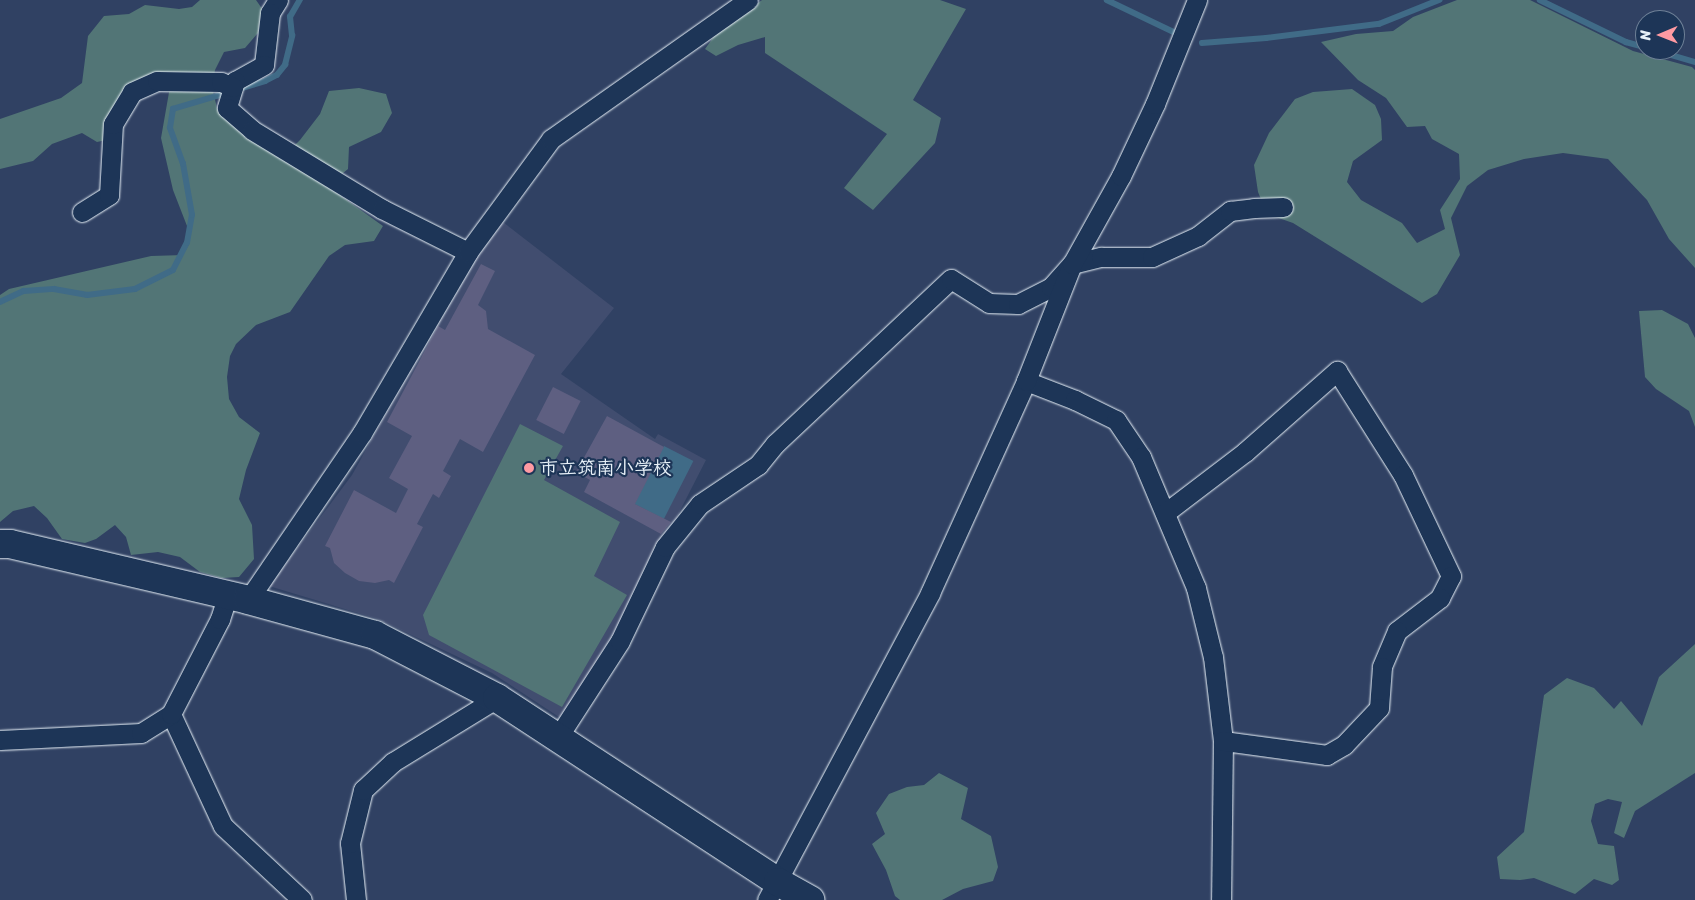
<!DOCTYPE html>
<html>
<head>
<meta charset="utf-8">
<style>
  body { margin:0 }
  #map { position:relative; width:1695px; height:900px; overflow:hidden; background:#304163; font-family:Sriracha,"Klee One",sans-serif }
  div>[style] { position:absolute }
  .built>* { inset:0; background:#414d6f }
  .green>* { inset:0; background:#527576 }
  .water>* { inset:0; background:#406b87; transform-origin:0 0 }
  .stream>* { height:5.5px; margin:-2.75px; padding:0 2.75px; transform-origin:2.75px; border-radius:2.75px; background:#406b87 }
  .building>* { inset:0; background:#5e5f81; transform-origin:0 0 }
  .roads { filter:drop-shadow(0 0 1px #e8f1f8) drop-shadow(0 0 1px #e8f1f8) }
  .street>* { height:19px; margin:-9.5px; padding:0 9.5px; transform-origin:9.5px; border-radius:9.5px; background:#1d3557 }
  .secondary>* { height:28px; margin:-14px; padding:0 14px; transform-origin:14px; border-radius:14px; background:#1d3557 }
  .dots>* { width:14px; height:14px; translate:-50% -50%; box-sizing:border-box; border:2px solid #1d3557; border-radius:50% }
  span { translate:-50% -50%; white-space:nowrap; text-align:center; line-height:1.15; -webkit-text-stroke:4.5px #1d3557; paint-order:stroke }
  .poi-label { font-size:19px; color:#e8f1f8; font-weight:700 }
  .left { translate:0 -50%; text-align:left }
  .north { position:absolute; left:1635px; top:10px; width:50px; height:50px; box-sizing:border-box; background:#1d3557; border:1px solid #6e8097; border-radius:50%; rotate:269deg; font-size:14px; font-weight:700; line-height:20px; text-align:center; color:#e8f1f8 }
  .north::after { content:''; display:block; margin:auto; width:18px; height:22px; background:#ff9aa2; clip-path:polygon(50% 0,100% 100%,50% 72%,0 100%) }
</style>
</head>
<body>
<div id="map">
  <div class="built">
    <div style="clip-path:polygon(499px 219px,614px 308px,561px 374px,655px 439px,658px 434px,706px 460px,604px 659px,562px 719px,492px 673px,378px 619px,269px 586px,352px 475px,469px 264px)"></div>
  </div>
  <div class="green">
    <div style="clip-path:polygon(200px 0,256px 0,263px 10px,258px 33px,245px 48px,224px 52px,215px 70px,212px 87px,217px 108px,284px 156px,300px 140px,320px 114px,329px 91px,359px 88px,386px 94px,392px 113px,381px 132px,349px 147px,348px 169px,327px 186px,383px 226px,374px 241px,345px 245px,329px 256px,290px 312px,256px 325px,236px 344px,230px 356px,227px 377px,229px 399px,239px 417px,260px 433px,246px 470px,239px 499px,252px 525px,254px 559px,239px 577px,222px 578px,200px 572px,180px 557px,158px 552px,131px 555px,126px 537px,115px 525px,96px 539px,85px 543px,62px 539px,47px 518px,34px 506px,13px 511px,0 522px,0 295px,9px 289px,151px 256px,183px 255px,189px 244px,187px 226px,173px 190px,161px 138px,171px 81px,131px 101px,120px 137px,97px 142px,82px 133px,52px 144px,33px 161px,0 169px,0 119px,61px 98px,82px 83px,88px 36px,104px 16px,129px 14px,145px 5px,179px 9px,192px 7px)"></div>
    <div style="clip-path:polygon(762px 0,940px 0,966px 9px,913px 100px,941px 118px,935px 143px,873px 210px,844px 188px,887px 134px,765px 53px,765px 37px,738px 45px,716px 56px,705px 49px,715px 35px)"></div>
    <div style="clip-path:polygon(1457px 0,1530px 0,1633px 51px,1692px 67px,1695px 70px,1695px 268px,1669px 239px,1647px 200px,1608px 159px,1563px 153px,1524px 159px,1488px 170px,1467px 186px,1451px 218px,1460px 255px,1437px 294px,1422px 303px,1293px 223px,1267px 214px,1258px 192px,1254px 165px,1269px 133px,1295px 99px,1313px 92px,1352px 89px,1375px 105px,1381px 119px,1382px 140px,1353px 161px,1347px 182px,1361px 200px,1402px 223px,1417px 243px,1445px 229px,1440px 210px,1460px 179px,1459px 154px,1432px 139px,1425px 126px,1407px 127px,1386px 98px,1358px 80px,1321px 42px,1356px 34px,1393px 31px,1413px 17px)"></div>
    <div style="clip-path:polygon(1662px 310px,1688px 324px,1695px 338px,1695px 427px,1689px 411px,1656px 389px,1645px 377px,1639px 311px)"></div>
    <div style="clip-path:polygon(520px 424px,563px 446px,544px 480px,620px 522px,594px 576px,627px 595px,562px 707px,429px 635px,423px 615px)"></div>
    <div style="clip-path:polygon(1695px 644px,1695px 773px,1635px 811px,1624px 838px,1614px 833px,1622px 802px,1608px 799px,1595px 804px,1591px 821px,1598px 844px,1614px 846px,1619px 880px,1612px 885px,1594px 879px,1575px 894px,1534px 878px,1520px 880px,1500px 879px,1497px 857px,1524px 832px,1544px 695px,1567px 678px,1594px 688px,1614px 709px,1621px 701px,1642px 726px,1659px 677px)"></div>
    <div style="clip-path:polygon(939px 773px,968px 788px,961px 819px,991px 836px,998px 867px,993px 881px,963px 889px,942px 900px,900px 900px,895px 896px,886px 870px,872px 844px,885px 834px,876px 813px,889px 794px,907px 787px,924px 785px)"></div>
  </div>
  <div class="water">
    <div style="left:664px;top:446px;width:33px;height:65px;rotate:27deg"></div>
  </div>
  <div class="stream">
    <div style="left:1107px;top:0;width:76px;rotate:25.6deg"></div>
    <div style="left:1540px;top:0;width:96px;rotate:26deg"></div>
    <div style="left:1626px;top:42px;width:20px;rotate:15deg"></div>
    <div style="left:1202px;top:43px;width:64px;rotate:-4.5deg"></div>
    <div style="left:1266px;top:38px;width:114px;rotate:-7.1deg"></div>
    <div style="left:1379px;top:24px;width:65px;rotate:-21.8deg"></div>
    <div style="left:1654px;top:50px;width:43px;rotate:16.3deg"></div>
    <div style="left:236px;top:90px;width:30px;rotate:-17deg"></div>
    <div style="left:265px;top:81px;width:13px;rotate:-27deg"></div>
    <div style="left:277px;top:75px;width:13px;rotate:-51deg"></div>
    <div style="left:285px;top:65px;width:30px;rotate:-76deg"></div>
    <div style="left:292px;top:36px;width:19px;rotate:-96deg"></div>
    <div style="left:290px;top:17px;width:20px;rotate:-60deg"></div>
    <div style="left:0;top:302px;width:26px;rotate:-25deg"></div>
    <div style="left:24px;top:291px;width:30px;rotate:-4deg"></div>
    <div style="left:54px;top:289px;width:34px;rotate:10deg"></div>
    <div style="left:87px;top:295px;width:48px;rotate:-7.1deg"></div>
    <div style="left:135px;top:289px;width:42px;rotate:-26.6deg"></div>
    <div style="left:173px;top:270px;width:30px;rotate:-63deg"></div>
    <div style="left:187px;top:243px;width:28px;rotate:-80deg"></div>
    <div style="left:192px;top:215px;width:52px;rotate:-100deg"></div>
    <div style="left:183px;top:164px;width:38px;rotate:-110deg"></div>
    <div style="left:170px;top:128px;width:19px;rotate:-81deg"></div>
    <div style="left:173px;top:109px;width:56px;rotate:-16.5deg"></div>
  </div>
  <div class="building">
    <div style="clip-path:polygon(481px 264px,495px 271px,478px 305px,486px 311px,488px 329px,535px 355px,483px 452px,460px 439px,443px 471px,451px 476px,439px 498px,433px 494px,417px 524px,423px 527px,394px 583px,389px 580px,375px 583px,359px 581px,345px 573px,334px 563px,330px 548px,325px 546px,354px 490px,396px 513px,408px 489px,389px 478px,412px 436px,387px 422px,438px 326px,445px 330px)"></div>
    <div style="left:553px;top:387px;width:31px;height:37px;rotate:27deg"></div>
    <div style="clip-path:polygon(607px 416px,664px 447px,635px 504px,671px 522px,661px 534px,584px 492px,590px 480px,576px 472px)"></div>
  </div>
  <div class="roads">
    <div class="street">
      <div style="left:278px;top:0;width:15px;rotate:122deg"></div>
      <div style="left:270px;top:13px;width:52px;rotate:96.6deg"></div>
      <div style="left:264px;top:65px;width:33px;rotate:151deg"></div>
      <div style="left:235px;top:81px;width:28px;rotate:107deg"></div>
      <div style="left:227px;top:108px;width:33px;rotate:41deg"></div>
      <div style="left:252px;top:130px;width:152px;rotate:31.3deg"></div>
      <div style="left:382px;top:209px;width:96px;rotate:26.6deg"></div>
      <div style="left:82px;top:212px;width:32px;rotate:-32deg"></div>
      <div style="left:109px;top:195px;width:71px;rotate:-86.8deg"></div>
      <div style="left:113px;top:124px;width:37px;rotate:-59deg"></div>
      <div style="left:132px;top:92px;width:27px;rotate:-24deg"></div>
      <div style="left:157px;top:81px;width:64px;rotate:0.9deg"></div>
      <div style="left:221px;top:82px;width:13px;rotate:23deg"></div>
      <div style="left:1026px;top:381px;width:53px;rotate:21.2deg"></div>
      <div style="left:1075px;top:400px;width:46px;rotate:26deg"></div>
      <div style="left:1116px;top:420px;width:45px;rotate:56deg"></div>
      <div style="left:1141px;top:457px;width:142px;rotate:67.2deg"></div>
      <div style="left:1196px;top:588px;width:71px;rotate:76.2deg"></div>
      <div style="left:1213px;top:657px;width:85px;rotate:83.2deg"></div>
      <div style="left:1223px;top:741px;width:159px;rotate:90.7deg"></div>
      <div style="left:1165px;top:513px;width:101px;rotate:-37.3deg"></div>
      <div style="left:1245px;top:452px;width:123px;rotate:-41.4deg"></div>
      <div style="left:1337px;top:371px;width:123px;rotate:57.6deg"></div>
      <div style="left:1403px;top:475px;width:112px;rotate:64.6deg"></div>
      <div style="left:1451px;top:576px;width:25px;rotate:117deg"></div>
      <div style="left:1440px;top:598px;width:54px;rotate:142.5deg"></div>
      <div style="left:1397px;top:631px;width:39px;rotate:113deg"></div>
      <div style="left:1382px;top:667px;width:41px;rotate:94.2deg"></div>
      <div style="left:1379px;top:708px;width:51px;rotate:133.4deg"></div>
      <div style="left:1344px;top:745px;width:20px;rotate:150deg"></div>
      <div style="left:1327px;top:755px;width:105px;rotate:-172.3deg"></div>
      <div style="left:248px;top:600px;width:202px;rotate:-55.7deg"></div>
      <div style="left:362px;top:433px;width:210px;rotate:-59.6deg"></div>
      <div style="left:468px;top:252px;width:140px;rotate:-53.7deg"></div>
      <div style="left:551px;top:139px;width:241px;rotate:-35.2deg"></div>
      <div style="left:171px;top:714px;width:123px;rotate:65.1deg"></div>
      <div style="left:223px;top:826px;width:108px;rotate:43.1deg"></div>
      <div style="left:558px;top:737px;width:114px;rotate:-57.1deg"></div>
      <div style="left:620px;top:641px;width:104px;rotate:-64.4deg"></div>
      <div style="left:665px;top:547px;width:55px;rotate:-50.9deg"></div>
      <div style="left:700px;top:504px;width:70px;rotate:-33.9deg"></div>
      <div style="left:758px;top:465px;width:27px;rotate:-51deg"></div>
      <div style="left:775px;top:444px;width:241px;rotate:-43.2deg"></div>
      <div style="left:951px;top:279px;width:45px;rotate:32.3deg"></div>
      <div style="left:989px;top:303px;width:29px;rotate:2deg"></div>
      <div style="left:1018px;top:304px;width:37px;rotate:-27deg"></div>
      <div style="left:1051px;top:287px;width:31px;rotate:-48deg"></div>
      <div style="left:1072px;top:264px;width:30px;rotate:-14deg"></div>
      <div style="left:1101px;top:257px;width:51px"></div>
      <div style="left:1152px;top:257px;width:51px;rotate:-24.5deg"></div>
      <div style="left:1198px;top:236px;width:41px;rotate:-38deg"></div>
      <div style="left:1230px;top:211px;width:24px;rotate:-7deg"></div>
      <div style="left:1254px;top:208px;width:29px;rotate:-2deg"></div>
      <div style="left:0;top:740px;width:141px;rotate:-2.8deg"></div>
      <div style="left:141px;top:733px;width:36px;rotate:-32deg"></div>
      <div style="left:171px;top:714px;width:107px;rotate:-62.7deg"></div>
      <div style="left:220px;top:619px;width:23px;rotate:-72deg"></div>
      <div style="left:356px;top:900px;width:57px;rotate:-96deg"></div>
      <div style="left:350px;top:843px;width:55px;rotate:-76.2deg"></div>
      <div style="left:363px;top:790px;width:41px;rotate:-43deg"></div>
      <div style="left:393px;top:762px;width:122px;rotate:-31.6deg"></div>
      <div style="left:767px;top:900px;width:348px;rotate:-62deg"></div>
      <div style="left:930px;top:593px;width:233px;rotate:-65.6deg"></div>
      <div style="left:1026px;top:381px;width:126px;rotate:-68.5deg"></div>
      <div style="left:1072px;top:264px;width:101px;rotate:-60.9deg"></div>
      <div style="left:1121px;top:176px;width:80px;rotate:-64.7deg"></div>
      <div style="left:1155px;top:104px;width:112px;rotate:-68deg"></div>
    </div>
    <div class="secondary">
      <div style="left:0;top:544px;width:10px"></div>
      <div style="left:10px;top:544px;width:244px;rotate:13.2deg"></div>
      <div style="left:248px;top:600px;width:132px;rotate:15.4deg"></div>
      <div style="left:375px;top:635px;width:137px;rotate:27.3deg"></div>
      <div style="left:497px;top:698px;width:336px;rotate:33.2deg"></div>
      <div style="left:778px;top:882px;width:37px;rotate:29deg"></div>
    </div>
  </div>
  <div class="dots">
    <div style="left:529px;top:468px;background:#ff9aa2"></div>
  </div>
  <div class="poi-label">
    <span class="left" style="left:539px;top:468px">市立筑南小学校</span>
  </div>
  <div class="north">N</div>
</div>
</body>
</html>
